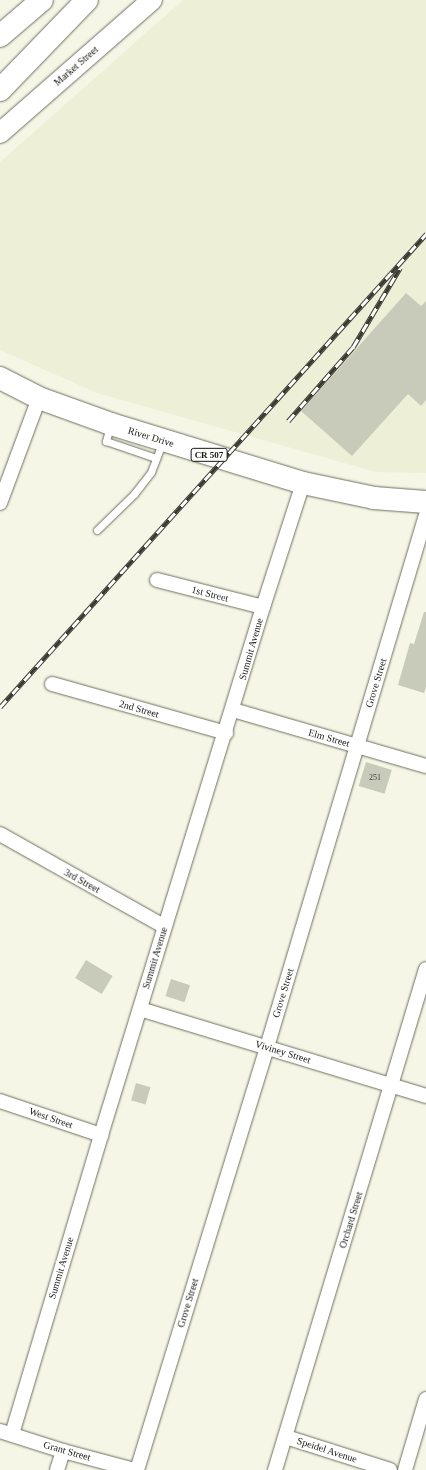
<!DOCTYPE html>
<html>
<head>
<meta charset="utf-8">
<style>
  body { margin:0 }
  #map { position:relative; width:426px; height:1470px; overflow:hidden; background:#f5f6e5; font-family:"Times New Roman",serif }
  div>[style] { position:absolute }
  .built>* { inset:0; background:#edf0d6 }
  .building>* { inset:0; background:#c9cbba; transform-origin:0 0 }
  .roads { filter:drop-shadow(0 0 1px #6e6f60) drop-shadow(0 0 1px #6e6f60) }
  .lane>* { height:7px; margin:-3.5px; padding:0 3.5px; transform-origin:3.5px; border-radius:3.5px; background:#fff }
  .street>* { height:14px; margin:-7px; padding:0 7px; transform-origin:7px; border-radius:7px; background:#fff }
  .secondary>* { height:20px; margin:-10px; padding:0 10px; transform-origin:10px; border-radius:10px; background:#fff }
  .primary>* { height:22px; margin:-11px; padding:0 11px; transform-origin:11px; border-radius:11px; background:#fff }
  .highway>* { height:22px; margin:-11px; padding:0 11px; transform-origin:11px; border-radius:11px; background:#fff }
  .rail>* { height:4.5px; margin-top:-2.25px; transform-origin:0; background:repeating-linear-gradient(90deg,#fff 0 9px,#393931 0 18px); box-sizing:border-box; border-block:1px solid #393931 }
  span { translate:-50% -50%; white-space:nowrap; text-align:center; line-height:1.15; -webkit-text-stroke:3.5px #fff; paint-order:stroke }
  .number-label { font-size:8px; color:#44443b }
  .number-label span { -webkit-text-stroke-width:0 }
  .shield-label span { padding:1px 3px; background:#fff; border:1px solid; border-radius:3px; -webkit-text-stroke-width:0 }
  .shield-label { font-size:9px; color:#171711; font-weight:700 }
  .street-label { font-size:10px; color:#171711 }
</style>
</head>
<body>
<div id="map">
  <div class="built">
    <div style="clip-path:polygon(183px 0,426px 0,426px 473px,376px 472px,97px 393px,0 350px,0 162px)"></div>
  </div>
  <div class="building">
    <div style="clip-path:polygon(406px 293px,421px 306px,426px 301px,426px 400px,421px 406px,408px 394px,352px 456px,301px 411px)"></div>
    <div style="clip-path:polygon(424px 612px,426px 612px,426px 687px,424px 693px,398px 685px,410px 643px,414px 644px)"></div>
    <div style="left:366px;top:762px;width:27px;height:25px;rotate:17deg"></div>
    <div style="left:86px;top:960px;width:31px;height:21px;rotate:31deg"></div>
    <div style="left:171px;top:979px;width:20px;height:18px;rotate:18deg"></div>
    <div style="left:136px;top:1083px;width:15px;height:18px;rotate:16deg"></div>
  </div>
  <div class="roads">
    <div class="lane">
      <div style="left:110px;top:426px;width:16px;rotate:105deg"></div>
      <div style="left:106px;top:441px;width:53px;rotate:18.8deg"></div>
      <div style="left:97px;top:530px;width:52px;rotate:-44.2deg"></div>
      <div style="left:134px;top:494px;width:28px;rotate:-52deg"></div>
      <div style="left:151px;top:472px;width:33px;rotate:-69deg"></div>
    </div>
    <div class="street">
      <div style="left:0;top:503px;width:112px;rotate:-69.6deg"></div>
      <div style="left:157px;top:580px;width:109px;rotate:14.3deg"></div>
      <div style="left:52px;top:684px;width:181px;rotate:15.7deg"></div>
      <div style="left:233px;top:710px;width:201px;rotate:16.2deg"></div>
      <div style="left:0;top:834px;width:189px;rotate:29.4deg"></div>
      <div style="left:140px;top:1009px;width:299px;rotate:16.9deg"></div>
      <div style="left:0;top:1101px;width:107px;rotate:18.6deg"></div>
      <div style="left:0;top:1431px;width:66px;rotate:17.6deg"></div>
      <div style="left:63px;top:1451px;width:74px;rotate:14.8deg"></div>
      <div style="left:12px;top:1434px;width:312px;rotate:-73.4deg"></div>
      <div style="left:101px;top:1135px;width:552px;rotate:-72.94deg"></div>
      <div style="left:263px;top:607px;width:130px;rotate:-72.1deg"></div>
      <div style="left:286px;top:1437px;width:109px;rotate:17.6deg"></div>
      <div style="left:57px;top:1470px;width:20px;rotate:-72deg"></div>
      <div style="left:137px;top:1470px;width:443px;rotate:-72.9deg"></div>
      <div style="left:267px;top:1047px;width:555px;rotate:-73.36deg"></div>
      <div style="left:275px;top:1470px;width:523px;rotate:-73.23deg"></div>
      <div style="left:405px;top:1470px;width:74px;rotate:-73.5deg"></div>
    </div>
    <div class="secondary">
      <div style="left:0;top:133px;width:202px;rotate:-41.2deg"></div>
    </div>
    <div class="primary">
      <div style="left:0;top:378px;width:44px;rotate:27.1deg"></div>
      <div style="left:39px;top:398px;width:77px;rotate:19.9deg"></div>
      <div style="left:111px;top:424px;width:201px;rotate:17.1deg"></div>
      <div style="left:303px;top:483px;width:73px;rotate:11.9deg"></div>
      <div style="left:374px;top:498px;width:52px;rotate:4.4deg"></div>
    </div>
    <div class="highway">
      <div style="left:0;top:36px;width:55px;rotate:-40.6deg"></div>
      <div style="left:0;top:90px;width:125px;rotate:-46deg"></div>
    </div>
  </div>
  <div class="rail">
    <div style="left:288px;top:421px;width:98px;rotate:-48.7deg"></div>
    <div style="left:353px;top:347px;width:92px;rotate:-59.3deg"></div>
    <div style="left:0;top:707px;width:637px;rotate:-47.99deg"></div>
  </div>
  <div class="number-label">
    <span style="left:375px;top:778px">251</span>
  </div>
  <div class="shield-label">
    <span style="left:209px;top:455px">CR 507</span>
  </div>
  <div class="street-label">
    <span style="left:76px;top:66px;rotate:-41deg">Market Street</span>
    <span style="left:151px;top:437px;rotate:17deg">River Drive</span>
    <span style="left:210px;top:594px;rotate:14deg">1st Street</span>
    <span style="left:251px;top:649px;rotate:-74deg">Summit Avenue</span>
    <span style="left:376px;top:683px;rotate:-73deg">Grove Street</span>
    <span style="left:139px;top:709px;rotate:16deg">2nd Street</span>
    <span style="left:329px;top:738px;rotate:16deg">Elm Street</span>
    <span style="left:82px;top:881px;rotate:29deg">3rd Street</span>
    <span style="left:155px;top:958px;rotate:-73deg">Summit Avenue</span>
    <span style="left:283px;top:993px;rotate:-73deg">Grove Street</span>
    <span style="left:283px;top:1052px;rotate:17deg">Viviney Street</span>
    <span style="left:51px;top:1118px;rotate:19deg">West Street</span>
    <span style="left:351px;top:1220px;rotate:-73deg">Orchard Street</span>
    <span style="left:61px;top:1268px;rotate:-73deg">Summit Avenue</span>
    <span style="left:188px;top:1303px;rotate:-73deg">Grove Street</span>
    <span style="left:327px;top:1450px;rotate:18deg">Speidel Avenue</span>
    <span style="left:67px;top:1451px;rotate:16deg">Grant Street</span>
  </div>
</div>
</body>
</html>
